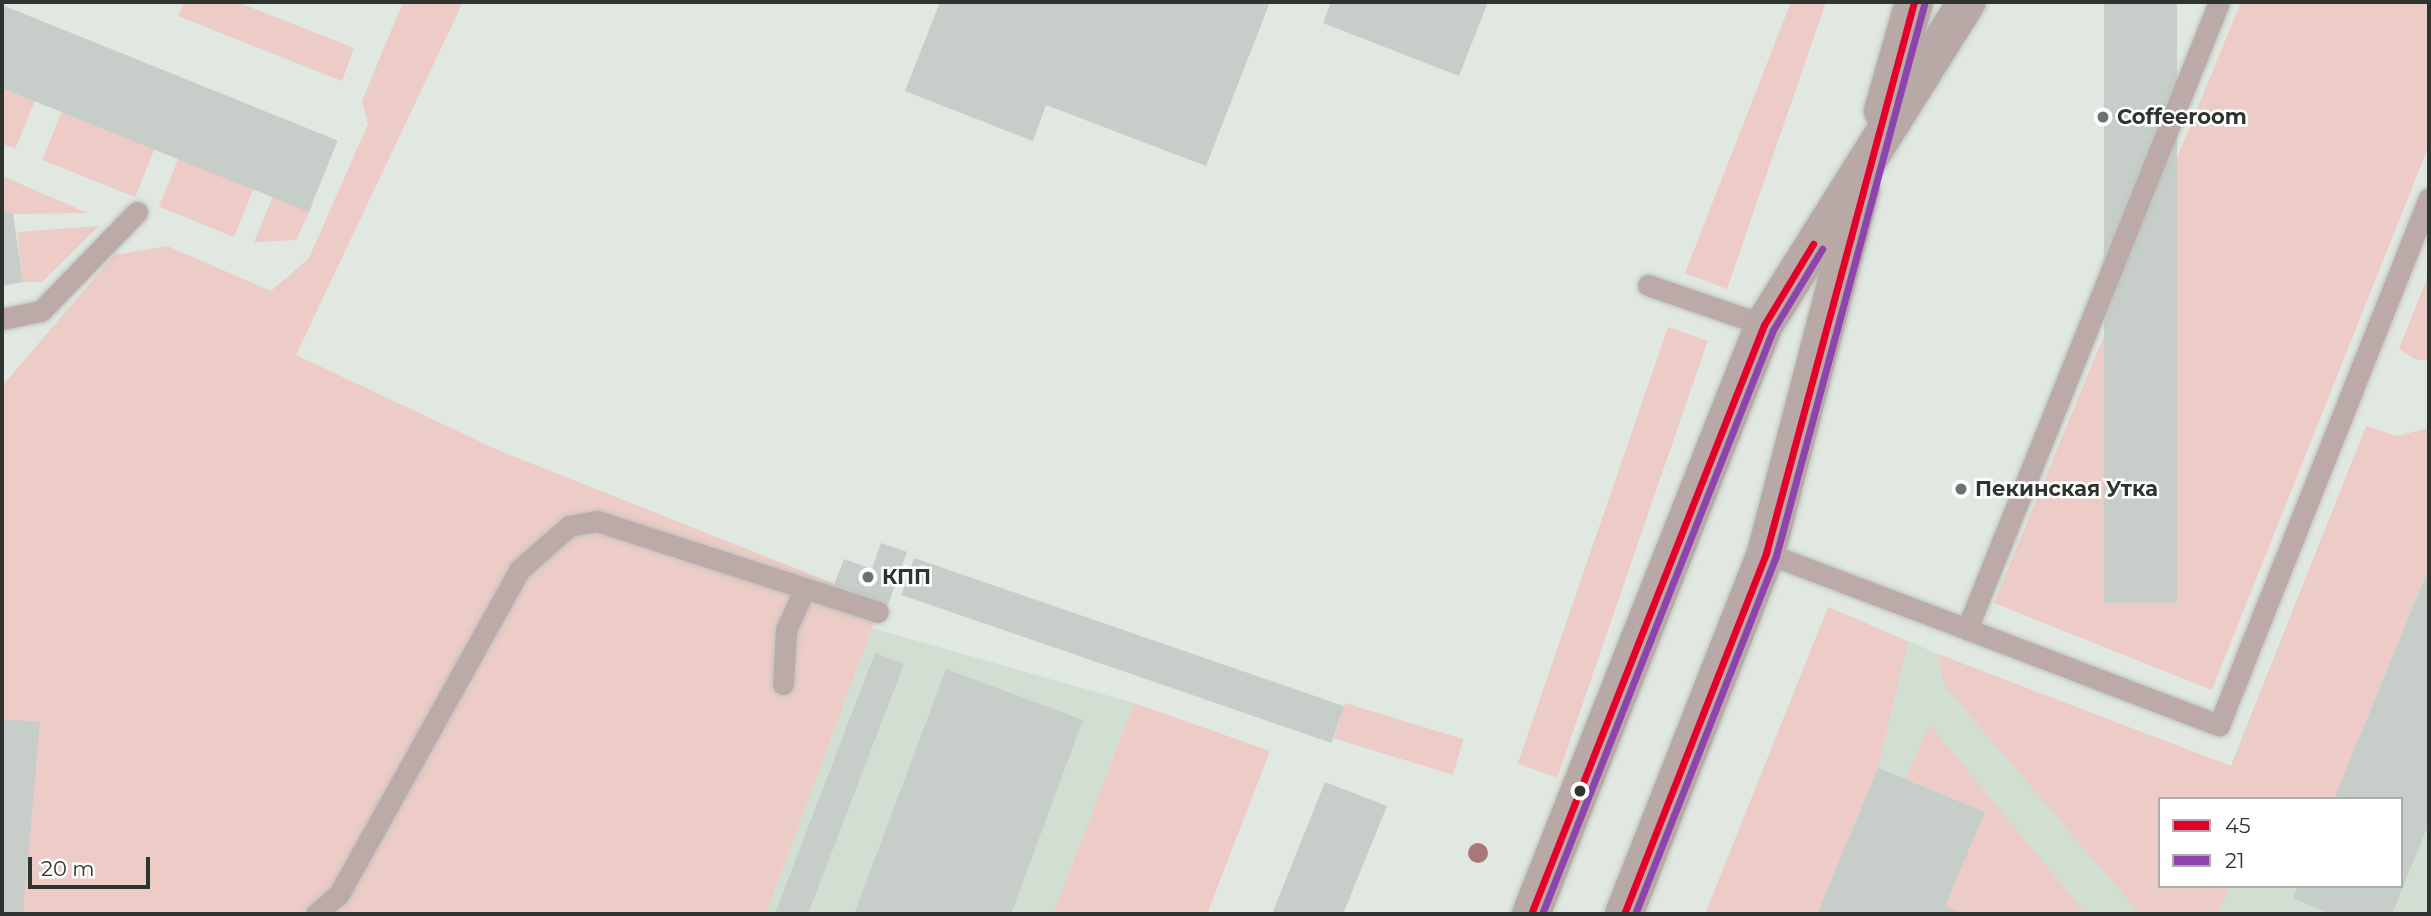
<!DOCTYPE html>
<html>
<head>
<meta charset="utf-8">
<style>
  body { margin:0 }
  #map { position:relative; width:2431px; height:916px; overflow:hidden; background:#e0e8e1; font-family:Montserrat,sans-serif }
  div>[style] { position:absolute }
  .built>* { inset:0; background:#d1dfd2 }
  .green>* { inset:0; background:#edcbc6; transform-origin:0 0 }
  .building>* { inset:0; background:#c7cdc8; transform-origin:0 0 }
  .roads { filter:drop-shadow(0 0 2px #bdc3be) drop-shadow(0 0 2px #bdc3be) }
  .lane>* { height:21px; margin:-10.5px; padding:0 10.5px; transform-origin:10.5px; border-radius:10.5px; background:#bbaaa8 }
  .secondary>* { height:38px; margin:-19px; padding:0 19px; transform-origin:19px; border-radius:19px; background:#b8a8a6 }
  .bus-1>* { height:7px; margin:-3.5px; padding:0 3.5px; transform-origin:3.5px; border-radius:3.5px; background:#e4002b }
  .bus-2>* { height:7px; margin:-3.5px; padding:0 3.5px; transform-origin:3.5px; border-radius:3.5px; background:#8e44ad }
  .trees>* { width:20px; height:20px; margin:-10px; border-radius:50%; background:#aa7778 }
  .dots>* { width:19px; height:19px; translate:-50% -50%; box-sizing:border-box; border:4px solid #fff; border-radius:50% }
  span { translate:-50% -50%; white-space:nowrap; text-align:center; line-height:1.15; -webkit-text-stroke:5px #fff; paint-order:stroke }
  .poi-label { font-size:21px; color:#2e342f; font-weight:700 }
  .left { translate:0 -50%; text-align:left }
  .frame { position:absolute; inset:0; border:4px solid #2e342f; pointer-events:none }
  .legend { position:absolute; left:2158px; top:797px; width:245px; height:91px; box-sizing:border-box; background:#fff; border:2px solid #abaeac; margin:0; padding:9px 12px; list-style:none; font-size:21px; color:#2e342f }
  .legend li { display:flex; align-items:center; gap:14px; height:35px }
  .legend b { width:35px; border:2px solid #abaeac }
  .scale { position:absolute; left:28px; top:857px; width:122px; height:32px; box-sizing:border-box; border:4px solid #2e342f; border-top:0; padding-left:9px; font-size:21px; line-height:24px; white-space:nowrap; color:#2e342f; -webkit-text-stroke:5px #fff; paint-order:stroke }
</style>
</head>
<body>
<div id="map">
  <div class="built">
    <div style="clip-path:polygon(evenodd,2323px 534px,2429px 576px,2429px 914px,1737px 914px,1848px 615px,1938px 654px,1944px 685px,2218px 798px,2323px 534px,2160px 799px,2401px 799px,2401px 886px,2160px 886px,2160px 799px)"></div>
    <div style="clip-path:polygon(872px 628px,1134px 703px,1053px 914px,766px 914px)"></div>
  </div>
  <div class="green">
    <div style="clip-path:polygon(184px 2px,237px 2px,354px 48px,342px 81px,178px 16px)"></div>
    <div style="clip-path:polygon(403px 2px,463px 2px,296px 355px,500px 451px,888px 605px,878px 612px,766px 914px,2px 914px,2px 386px,114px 255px,167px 246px,271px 291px,309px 258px,368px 124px,362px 101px)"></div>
    <div style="clip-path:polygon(1791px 2px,1826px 2px,1727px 289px,1685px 273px)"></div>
    <div style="clip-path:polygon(2241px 2px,2429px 2px,2429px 145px,2212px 690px,1994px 603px)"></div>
    <div style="clip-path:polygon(2px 82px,37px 96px,15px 149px,2px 143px)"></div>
    <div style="left:64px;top:106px;width:100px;height:58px;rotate:22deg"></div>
    <div style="left:181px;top:152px;width:81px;height:59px;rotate:22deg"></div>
    <div style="clip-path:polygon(2px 176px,88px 213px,13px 214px,2px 209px)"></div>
    <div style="clip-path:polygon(276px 189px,313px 204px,296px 240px,254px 242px)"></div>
    <div style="clip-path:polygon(99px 226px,42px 282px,23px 282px,17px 232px)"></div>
    <div style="clip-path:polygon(2429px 273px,2429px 361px,2414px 359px,2399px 349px)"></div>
    <div style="left:1668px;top:327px;width:42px;height:462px;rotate:19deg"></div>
    <div style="clip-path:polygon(2366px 426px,2397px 436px,2429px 428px,2429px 576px,2425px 575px,2334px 799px,2160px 799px,2160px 886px,2230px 886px,2217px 914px,2140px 914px,1944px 685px,1938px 654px,2231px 766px)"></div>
    <div style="clip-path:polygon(1828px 607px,1908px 642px,1878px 768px,1817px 914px,1705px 914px)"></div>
    <div style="clip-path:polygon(1134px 703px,1270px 751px,1207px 914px,1053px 914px)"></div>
    <div style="left:1345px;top:703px;width:124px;height:37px;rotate:17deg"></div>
    <div style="clip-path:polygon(1930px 725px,2086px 914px,1965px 914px,1945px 906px,1985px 812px,1905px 778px)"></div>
  </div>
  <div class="building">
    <div style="clip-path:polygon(940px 2px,1270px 2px,1206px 166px,1046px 105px,1033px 141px,905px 91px)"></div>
    <div style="clip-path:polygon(1331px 2px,1488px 2px,1459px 76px,1323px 23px)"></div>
    <div style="left:2104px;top:2px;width:73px;height:601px"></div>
    <div style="left:2px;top:5px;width:362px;height:77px;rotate:22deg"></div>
    <div style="clip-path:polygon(2px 209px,13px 214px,23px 282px,2px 286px)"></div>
    <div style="clip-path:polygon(881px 543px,907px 552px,888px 605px,834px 585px,844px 559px,872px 569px)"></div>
    <div style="left:914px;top:558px;width:455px;height:39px;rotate:19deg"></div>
    <div style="clip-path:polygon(2426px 575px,2429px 576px,2429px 823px,2392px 914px,2331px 914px,2293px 898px,2298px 886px,2401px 886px,2401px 799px,2334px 799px)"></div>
    <div style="left:875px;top:653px;width:31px;height:279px;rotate:21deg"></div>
    <div style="clip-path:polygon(946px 669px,1083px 720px,1011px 914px,854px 914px)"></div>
    <div style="clip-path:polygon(2px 719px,40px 722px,23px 914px,2px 914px)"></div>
    <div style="clip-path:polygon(1878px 768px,1985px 812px,1945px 906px,1965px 914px,1817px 914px)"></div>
    <div style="clip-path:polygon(1325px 782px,1387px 806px,1343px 914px,1272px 914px)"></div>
  </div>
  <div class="roads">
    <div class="lane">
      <div style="left:1648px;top:285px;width:123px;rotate:19deg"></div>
      <div style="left:2px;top:319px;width:40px;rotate:-12deg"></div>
      <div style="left:41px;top:311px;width:138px;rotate:-45.9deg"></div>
      <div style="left:1766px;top:553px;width:215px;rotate:20.7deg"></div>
      <div style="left:1967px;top:629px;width:676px;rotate:-68.1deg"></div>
      <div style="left:1967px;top:629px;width:270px;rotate:20.9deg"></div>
      <div style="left:2219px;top:725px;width:567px;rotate:-68.27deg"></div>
      <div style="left:783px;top:684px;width:54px;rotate:-86.8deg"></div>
      <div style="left:786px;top:630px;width:46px;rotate:-65.7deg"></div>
      <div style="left:316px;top:914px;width:30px;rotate:-41deg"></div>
      <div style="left:339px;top:894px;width:371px;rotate:-60.9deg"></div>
      <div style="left:519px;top:570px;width:67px;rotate:-41.3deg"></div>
      <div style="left:569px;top:526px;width:28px;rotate:-10deg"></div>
      <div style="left:597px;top:521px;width:295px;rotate:17.9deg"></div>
    </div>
    <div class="secondary">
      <div style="left:1883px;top:111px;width:113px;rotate:-74.1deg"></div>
      <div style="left:1531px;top:914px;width:633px;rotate:-68.42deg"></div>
      <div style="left:1764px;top:325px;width:381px;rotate:-57.9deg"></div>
      <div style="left:1624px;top:914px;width:388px;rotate:-68.5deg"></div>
      <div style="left:1766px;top:553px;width:376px;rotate:-75.4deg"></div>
    </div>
  </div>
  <div class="bus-1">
    <div style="left:1531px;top:914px;width:633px;rotate:-68.42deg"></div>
    <div style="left:1764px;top:325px;width:95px;rotate:-58.8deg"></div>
    <div style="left:1624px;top:914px;width:388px;rotate:-68.5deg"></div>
    <div style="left:1766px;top:553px;width:571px;rotate:-74.97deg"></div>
  </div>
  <div class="bus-2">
    <div style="left:1542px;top:914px;width:628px;rotate:-68.42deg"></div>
    <div style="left:1773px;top:330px;width:95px;rotate:-58.8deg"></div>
    <div style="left:1635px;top:914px;width:385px;rotate:-68.5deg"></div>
    <div style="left:1776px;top:556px;width:571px;rotate:-74.97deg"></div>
  </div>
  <div class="trees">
    <div style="left:1478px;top:853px"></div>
  </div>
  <div class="dots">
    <div style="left:2103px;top:117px;background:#6c736d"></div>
    <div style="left:1961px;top:489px;background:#6c736d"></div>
    <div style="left:868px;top:577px;background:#6c736d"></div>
    <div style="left:1580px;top:791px;background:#2e342f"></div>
  </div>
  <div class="poi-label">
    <span class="left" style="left:2117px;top:117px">Coffeeroom</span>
    <span class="left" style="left:1975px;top:489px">Пекинская Утка</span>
    <span class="left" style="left:882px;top:577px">КПП</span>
  </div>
  <div class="frame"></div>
  <ul class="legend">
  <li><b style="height:9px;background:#e4002b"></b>45</li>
  <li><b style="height:9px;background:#8e44ad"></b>21</li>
  </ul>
  <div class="scale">20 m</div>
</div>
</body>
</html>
